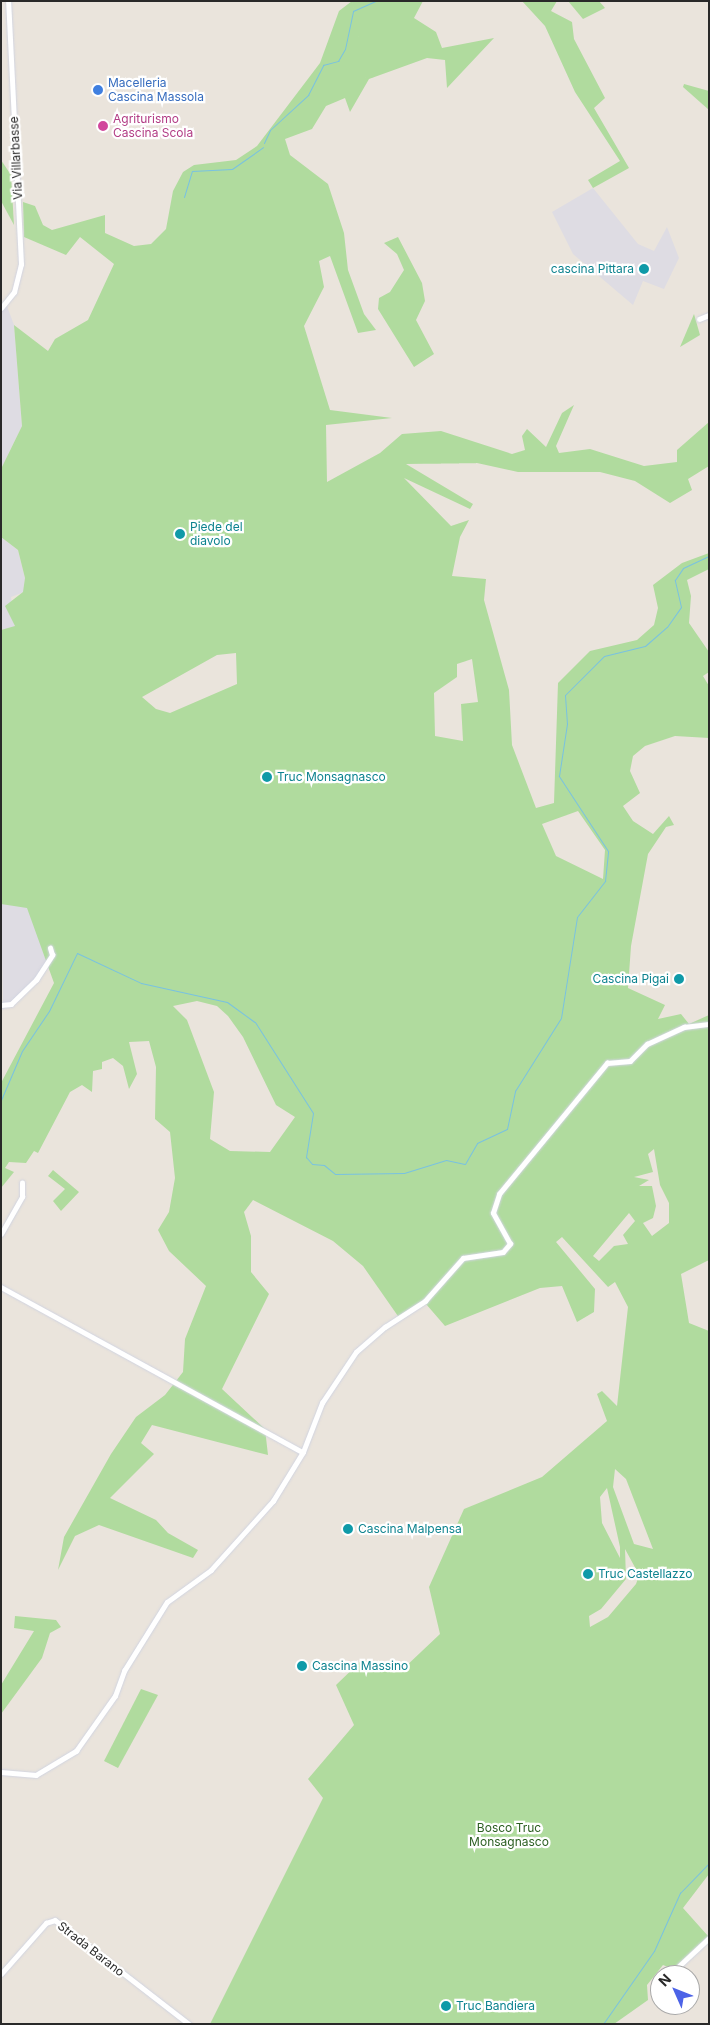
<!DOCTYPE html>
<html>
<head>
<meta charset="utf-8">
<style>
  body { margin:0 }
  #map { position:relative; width:710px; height:2025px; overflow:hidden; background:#eae4dc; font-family:Inter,sans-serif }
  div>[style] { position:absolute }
  .industrial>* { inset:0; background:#dedce3 }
  .green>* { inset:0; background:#b0db9e }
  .stream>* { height:1px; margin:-0.5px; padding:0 0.5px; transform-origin:0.5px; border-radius:0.5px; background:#79c2e1 }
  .roads { filter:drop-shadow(0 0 1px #d1d4e0) drop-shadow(0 0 1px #d1d4e0) }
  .minor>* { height:4.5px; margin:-2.25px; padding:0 2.25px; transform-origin:2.25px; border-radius:2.25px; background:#fff }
  .tertiary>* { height:5px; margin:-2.5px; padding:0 2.5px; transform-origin:2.5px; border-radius:2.5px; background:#fff }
  .dots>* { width:14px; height:14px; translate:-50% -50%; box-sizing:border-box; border:2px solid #fff; border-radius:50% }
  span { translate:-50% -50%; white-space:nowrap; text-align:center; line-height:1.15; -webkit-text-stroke:4.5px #fff; paint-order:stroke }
  .shop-label { font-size:12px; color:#366cbe }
  .left { translate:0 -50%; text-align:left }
  .hotel-label { font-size:12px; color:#b23c85 }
  .street-label { font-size:12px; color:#292929 }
  .culture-label { font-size:12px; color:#0d838f }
  .right { translate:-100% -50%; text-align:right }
  .park-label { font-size:12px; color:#2b5e21 }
  .frame { position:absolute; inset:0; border:2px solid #292929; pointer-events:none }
  .north { position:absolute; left:650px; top:1965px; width:50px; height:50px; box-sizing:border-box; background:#fff; border:1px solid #a9a9a9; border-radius:50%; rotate:314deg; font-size:14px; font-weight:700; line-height:20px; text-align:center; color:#292929 }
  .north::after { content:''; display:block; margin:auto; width:18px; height:22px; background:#4c63e7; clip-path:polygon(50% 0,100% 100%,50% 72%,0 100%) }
</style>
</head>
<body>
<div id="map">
  <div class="industrial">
    <div style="clip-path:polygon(593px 188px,638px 244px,654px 251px,667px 227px,679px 258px,664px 289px,643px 281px,633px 305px,573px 254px,552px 212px)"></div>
    <div style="clip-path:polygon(7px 306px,14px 325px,22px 426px,1px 469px,1px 310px)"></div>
    <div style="clip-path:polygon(1px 537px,18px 550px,25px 578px,24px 592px,11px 597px,15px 627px,1px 630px)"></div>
    <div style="clip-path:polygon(1px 901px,29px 904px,55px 948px,32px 984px,3px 1010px)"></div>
  </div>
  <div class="green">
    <div style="clip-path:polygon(evenodd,352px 1px,423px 1px,414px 18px,436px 32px,442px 48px,494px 38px,447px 88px,445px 60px,427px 58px,369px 79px,350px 112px,345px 98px,326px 106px,312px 129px,285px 139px,290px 155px,328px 184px,344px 233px,348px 270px,364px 314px,376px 330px,358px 333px,330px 256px,319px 261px,324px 287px,304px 326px,330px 410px,392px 418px,326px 425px,327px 482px,380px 453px,402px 434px,441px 431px,512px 454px,525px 450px,522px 436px,527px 429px,546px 447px,562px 413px,574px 405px,556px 446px,559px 453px,590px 449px,644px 466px,677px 462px,677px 450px,709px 422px,709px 466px,688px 479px,692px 490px,670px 503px,635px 481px,600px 472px,518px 472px,477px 463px,406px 464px,473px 504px,470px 509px,404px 478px,451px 526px,469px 520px,460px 537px,452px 576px,486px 579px,484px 600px,509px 690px,512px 745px,536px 808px,554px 803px,558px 683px,590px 651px,637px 640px,654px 625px,658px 608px,653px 585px,682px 563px,709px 553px,709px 569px,687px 580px,691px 596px,689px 623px,709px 652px,709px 672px,703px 676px,709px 686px,709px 738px,675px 736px,645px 746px,633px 756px,630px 771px,640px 793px,623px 806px,633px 821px,653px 834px,669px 816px,674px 825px,666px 827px,648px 854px,631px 946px,628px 988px,665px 1005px,658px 1019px,681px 1014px,689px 1024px,709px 1015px,709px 1260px,681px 1274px,689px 1323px,709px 1331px,709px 1874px,683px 1908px,708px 1936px,673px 1969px,663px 1965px,647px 1985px,648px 2000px,614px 2024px,210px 2024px,323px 1798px,308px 1779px,354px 1725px,336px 1685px,363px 1659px,382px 1670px,403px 1669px,440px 1634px,429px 1587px,464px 1509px,542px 1477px,607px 1421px,597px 1394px,602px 1391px,617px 1406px,628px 1307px,615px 1282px,608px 1287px,562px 1237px,556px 1242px,595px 1289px,594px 1312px,577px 1322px,562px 1286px,540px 1288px,445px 1326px,426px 1304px,400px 1319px,363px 1266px,333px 1241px,253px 1200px,244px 1212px,251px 1236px,251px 1272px,269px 1294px,222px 1389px,265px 1429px,268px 1455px,152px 1425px,141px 1443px,154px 1454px,110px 1498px,156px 1520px,168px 1533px,198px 1550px,193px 1558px,99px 1525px,75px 1536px,58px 1570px,64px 1537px,111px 1454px,136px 1417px,165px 1395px,183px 1372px,185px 1339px,206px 1286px,169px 1251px,158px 1230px,169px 1212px,175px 1178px,170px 1132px,155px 1119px,156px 1067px,149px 1041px,129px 1042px,137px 1074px,129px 1089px,123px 1066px,113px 1058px,102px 1062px,102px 1069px,93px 1071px,92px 1092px,82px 1085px,70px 1092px,38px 1153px,34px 1151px,26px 1163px,9px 1162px,5px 1168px,14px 1172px,1px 1188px,1px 1083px,54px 983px,27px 908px,1px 904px,1px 630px,15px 626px,5px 606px,23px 592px,25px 578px,18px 550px,1px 537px,1px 469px,22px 426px,14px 325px,48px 351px,55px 339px,88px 320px,114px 264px,80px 237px,66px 255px,24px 237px,23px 202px,35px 206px,43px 225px,52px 230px,105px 215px,105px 233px,134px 246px,151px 244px,166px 229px,173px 191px,183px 172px,194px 165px,236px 160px,257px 146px,320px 63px,339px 11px,352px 1px,236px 653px,237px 684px,170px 713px,156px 709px,142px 697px,217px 655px,236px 653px,352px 1px,472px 659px,478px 702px,461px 704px,463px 741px,435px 736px,434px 693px,457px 677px,457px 664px,472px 659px,352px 1px,578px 811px,605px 850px,603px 879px,556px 856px,542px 824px,578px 811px,352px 1px,197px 1001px,217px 1006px,228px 1016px,243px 1037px,276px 1105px,295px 1117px,270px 1152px,230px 1151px,210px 1139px,214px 1092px,187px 1020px,173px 1006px,197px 1001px,352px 1px,654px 1149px,660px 1185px,669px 1203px,669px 1223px,652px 1236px,643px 1223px,653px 1218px,656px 1206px,652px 1186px,639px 1186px,649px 1180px,634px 1177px,653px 1172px,648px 1154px,654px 1149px,352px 1px,629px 1213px,635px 1221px,623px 1235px,628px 1244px,614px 1246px,599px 1261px,593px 1256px,629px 1213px,352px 1px,615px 1469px,626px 1479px,653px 1549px,634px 1544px,613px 1487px,615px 1469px,352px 1px,607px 1488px,620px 1547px,620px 1558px,602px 1523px,600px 1497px,607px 1488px,352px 1px,625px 1549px,637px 1571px,641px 1570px,636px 1584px,608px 1617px,590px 1627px,589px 1616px,601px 1609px,626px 1579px,625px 1549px)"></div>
    <div style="clip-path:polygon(522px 1px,557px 1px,551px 11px,572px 22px,574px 39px,605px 98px,594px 108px,629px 168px,593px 188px,588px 180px,620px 161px,575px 92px,545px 26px)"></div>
    <div style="clip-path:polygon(568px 1px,599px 1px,605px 8px,583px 19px)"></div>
    <div style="clip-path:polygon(684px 84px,709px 91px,709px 110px,683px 87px)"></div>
    <div style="clip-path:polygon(1px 160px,11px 175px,14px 225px,1px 201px)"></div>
    <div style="clip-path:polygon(398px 237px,422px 283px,425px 301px,416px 320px,434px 354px,414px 367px,378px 309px,379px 298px,390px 292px,404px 270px,397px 254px,384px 243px)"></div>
    <div style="clip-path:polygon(694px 314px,700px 335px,680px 347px)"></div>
    <div style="clip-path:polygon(53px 1170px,79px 1192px,61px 1211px,53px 1201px,65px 1189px,48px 1176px)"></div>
    <div style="clip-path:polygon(15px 1616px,56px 1620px,61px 1627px,50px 1633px,42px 1658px,1px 1714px,1px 1685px,34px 1631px,14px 1628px)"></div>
    <div style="clip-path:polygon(141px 1689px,158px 1695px,118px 1768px,104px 1761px)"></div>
  </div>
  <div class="stream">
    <div style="left:264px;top:143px;width:14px;rotate:-65deg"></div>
    <div style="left:270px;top:130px;width:52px;rotate:-42.6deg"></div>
    <div style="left:308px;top:95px;width:34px;rotate:-63deg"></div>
    <div style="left:323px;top:65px;width:16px;rotate:-15deg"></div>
    <div style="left:338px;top:61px;width:14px;rotate:-60deg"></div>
    <div style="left:345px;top:49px;width:39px;rotate:-78deg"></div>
    <div style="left:353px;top:11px;width:24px;rotate:-24deg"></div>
    <div style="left:184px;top:197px;width:27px;rotate:-73deg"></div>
    <div style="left:192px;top:171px;width:40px;rotate:-2.9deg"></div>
    <div style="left:232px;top:169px;width:38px;rotate:-35deg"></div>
    <div style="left:1px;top:1100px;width:53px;rotate:-66.8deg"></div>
    <div style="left:22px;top:1051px;width:48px;rotate:-56deg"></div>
    <div style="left:49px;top:1011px;width:64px;rotate:-64.2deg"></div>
    <div style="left:77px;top:953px;width:71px;rotate:25.1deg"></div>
    <div style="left:141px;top:983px;width:88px;rotate:12.5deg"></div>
    <div style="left:227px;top:1002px;width:34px;rotate:36deg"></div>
    <div style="left:255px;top:1022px;width:108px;rotate:57.5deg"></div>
    <div style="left:313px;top:1113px;width:45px;rotate:99deg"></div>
    <div style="left:306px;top:1157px;width:9px;rotate:49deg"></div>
    <div style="left:312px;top:1164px;width:12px;rotate:5deg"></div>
    <div style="left:324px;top:1165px;width:14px;rotate:39deg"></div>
    <div style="left:335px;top:1174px;width:69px;rotate:-0.8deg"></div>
    <div style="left:404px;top:1173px;width:44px;rotate:-17.2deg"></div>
    <div style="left:446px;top:1160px;width:19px;rotate:12deg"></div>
    <div style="left:465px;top:1164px;width:24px;rotate:-60deg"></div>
    <div style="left:477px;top:1143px;width:33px;rotate:-25deg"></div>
    <div style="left:507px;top:1129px;width:39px;rotate:-78deg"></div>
    <div style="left:515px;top:1091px;width:86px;rotate:-57.8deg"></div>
    <div style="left:561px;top:1018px;width:102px;rotate:-81deg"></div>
    <div style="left:577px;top:917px;width:46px;rotate:-52.1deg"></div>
    <div style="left:605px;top:881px;width:30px;rotate:-84deg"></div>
    <div style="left:608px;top:851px;width:90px;rotate:-123.2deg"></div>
    <div style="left:559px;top:776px;width:53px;rotate:-81.3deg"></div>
    <div style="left:567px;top:724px;width:29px;rotate:-94deg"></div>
    <div style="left:565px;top:695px;width:55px;rotate:-45deg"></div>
    <div style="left:604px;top:656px;width:42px;rotate:-13.7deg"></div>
    <div style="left:645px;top:646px;width:29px;rotate:-41deg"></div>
    <div style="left:667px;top:627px;width:24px;rotate:-55deg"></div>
    <div style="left:681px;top:607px;width:28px;rotate:-103deg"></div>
    <div style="left:675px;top:580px;width:14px;rotate:-56deg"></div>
    <div style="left:683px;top:568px;width:29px;rotate:-25deg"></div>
    <div style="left:603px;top:2024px;width:89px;rotate:-55.1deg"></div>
    <div style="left:654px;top:1951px;width:64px;rotate:-65.9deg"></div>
    <div style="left:680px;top:1893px;width:42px;rotate:-46deg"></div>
  </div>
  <div class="roads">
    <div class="minor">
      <div style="left:699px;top:319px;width:11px;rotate:-22deg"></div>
      <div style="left:1px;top:1005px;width:10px;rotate:-6deg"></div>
      <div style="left:11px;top:1004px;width:35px;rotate:-44deg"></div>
      <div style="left:36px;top:980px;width:30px;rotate:-57deg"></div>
      <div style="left:52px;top:955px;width:7px;rotate:-106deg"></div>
      <div style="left:1px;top:1234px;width:43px;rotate:-60.4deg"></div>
      <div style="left:22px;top:1197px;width:14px;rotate:-90deg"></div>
      <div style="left:1px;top:1287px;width:344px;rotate:28.7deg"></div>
      <div style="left:1px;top:1772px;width:35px;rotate:5deg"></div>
      <div style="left:36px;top:1775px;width:47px;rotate:-31deg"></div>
      <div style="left:76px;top:1751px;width:67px;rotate:-54.7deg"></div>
      <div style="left:115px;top:1696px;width:27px;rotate:-70deg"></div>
      <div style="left:124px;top:1671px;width:81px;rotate:-58.1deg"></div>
      <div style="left:167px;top:1602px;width:54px;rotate:-36deg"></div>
      <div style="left:211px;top:1570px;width:93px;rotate:-48.1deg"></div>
      <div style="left:273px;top:1501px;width:57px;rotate:-58.5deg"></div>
      <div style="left:303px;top:1452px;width:53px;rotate:-68.8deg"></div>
      <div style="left:322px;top:1403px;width:61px;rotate:-56.3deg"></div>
      <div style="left:356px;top:1352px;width:38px;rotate:-41deg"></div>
      <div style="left:385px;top:1327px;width:48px;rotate:-33deg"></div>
      <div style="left:425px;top:1301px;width:57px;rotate:-48.5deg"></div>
      <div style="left:463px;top:1258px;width:40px;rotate:-8.5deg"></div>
      <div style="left:503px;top:1252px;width:11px;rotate:-49deg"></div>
      <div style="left:510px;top:1244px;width:35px;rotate:-119deg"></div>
      <div style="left:493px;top:1213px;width:20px;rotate:-72deg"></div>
      <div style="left:499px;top:1194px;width:170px;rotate:-50.5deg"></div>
      <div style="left:607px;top:1063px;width:23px;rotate:-5deg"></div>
      <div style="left:630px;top:1061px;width:24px;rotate:-45deg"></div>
      <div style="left:647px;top:1044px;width:41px;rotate:-24.7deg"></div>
      <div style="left:684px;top:1027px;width:25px;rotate:-7deg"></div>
      <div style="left:679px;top:1966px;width:41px;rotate:-43deg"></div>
      <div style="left:1px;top:1974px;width:68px;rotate:-48.6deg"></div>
      <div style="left:46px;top:1923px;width:9px;rotate:-18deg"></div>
      <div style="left:55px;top:1920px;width:170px;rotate:37.8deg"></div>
    </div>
    <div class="tertiary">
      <div style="left:1px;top:308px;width:21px;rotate:-51deg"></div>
      <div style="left:14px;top:292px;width:29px;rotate:-76deg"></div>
      <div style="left:21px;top:264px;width:263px;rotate:-92.8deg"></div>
    </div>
  </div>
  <div class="dots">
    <div style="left:98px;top:90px;background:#3f7fe0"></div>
    <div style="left:103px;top:126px;background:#d1479c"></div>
    <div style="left:644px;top:269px;background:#0f9aa8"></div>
    <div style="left:180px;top:534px;background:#0f9aa8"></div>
    <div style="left:267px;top:777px;background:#0f9aa8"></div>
    <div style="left:679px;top:979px;background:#0f9aa8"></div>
    <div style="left:348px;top:1529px;background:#0f9aa8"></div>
    <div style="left:588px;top:1574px;background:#0f9aa8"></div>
    <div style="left:302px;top:1666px;background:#0f9aa8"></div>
    <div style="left:446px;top:2006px;background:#0f9aa8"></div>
  </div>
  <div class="shop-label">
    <span class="left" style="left:108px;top:90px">Macelleria<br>Cascina Massola</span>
  </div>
  <div class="hotel-label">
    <span class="left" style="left:113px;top:126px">Agriturismo<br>Cascina Scola</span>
  </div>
  <div class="street-label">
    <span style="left:16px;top:158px;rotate:-93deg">Via Villarbasse</span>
    <span style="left:91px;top:1949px;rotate:38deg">Strada Barano</span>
  </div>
  <div class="culture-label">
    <span class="right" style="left:634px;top:269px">cascina Pittara</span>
    <span class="left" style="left:190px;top:534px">Piede del<br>diavolo</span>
    <span class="left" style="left:277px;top:777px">Truc Monsagnasco</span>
    <span class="right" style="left:669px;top:979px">Cascina Pigai</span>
    <span class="left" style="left:358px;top:1529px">Cascina Malpensa</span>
    <span class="left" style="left:598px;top:1574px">Truc Castellazzo</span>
    <span class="left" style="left:312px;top:1666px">Cascina Massino</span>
    <span class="left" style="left:456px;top:2006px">Truc Bandiera</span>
  </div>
  <div class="park-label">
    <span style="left:509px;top:1835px">Bosco Truc<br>Monsagnasco</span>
  </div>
  <div class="frame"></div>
  <div class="north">N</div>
</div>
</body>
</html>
